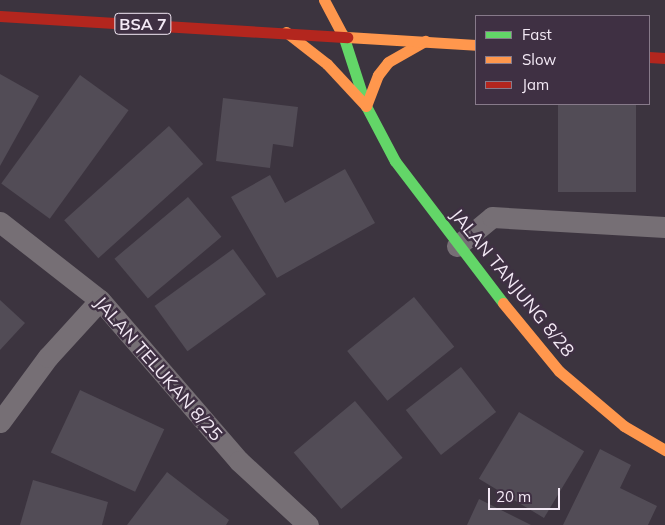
<!DOCTYPE html>
<html>
<head>
<meta charset="utf-8">
<style>
  body { margin:0 }
  #map { position:relative; width:665px; height:525px; overflow:hidden; background:#3c343f; font-family:Mulish,sans-serif }
  div>[style] { position:absolute }
  .building>* { inset:0; background:#524c56; transform-origin:0 0 }
  .street>* { height:21px; margin:-10.5px; padding:0 10.5px; transform-origin:10.5px; border-radius:10.5px; background:#766f75 }
  .fast>* { height:11px; margin:-5.5px; padding:0 5.5px; transform-origin:5.5px; border-radius:5.5px; background:#63d668 }
  .slow>* { height:11px; margin:-5.5px; padding:0 5.5px; transform-origin:5.5px; border-radius:5.5px; background:#ff974d }
  .jam>* { height:11px; margin:-5.5px; padding:0 5.5px; transform-origin:5.5px; border-radius:5.5px; background:#b3261e }
  span { translate:-50% -50%; white-space:nowrap; text-align:center; line-height:1.15; -webkit-text-stroke:5px #3f3043; paint-order:stroke }
  .shield-label span { padding:1px 4px; background:#3f3043; border:1px solid; border-radius:4px; -webkit-text-stroke-width:0 }
  .shield-label { font-size:16px; color:#f3e9f5; font-weight:700 }
  .street-label { font-size:18px; color:#f3e9f5 }
  .legend { position:absolute; left:475px; top:15px; width:175px; height:90px; box-sizing:border-box; background:#3f3043; border:1px solid #877a8a; margin:0; padding:6px 9px; list-style:none; font-size:15px; color:#f3e9f5 }
  .legend li { display:flex; align-items:center; gap:10px; height:25px }
  .legend b { width:25px; border:1px solid #877a8a }
  .scale { position:absolute; left:488px; top:488px; width:72px; height:22px; box-sizing:border-box; border:2px solid #f3e9f5; border-top:0; padding-left:6px; font-size:15px; line-height:18px; white-space:nowrap; color:#f3e9f5; -webkit-text-stroke:4px #3f3043; paint-order:stroke }
</style>
</head>
<body>
<div id="map">
  <div class="building">
    <div style="clip-path:polygon(0 74px,39px 96px,0 166px)"></div>
    <div style="left:80px;top:75px;width:60px;height:134px;rotate:36deg"></div>
    <div style="clip-path:polygon(223px 98px,298px 107px,293px 147px,273px 144px,270px 168px,216px 161px)"></div>
    <div style="left:558px;top:104px;width:78px;height:88px"></div>
    <div style="left:169px;top:126px;width:51px;height:141px;rotate:48deg"></div>
    <div style="clip-path:polygon(345px 169px,375px 223px,277px 278px,231px 197px,270px 175px,285px 203px)"></div>
    <div style="left:188px;top:197px;width:52px;height:96px;rotate:50deg"></div>
    <div style="left:233px;top:249px;width:56px;height:97px;rotate:54deg"></div>
    <div style="left:414px;top:297px;width:64px;height:86px;rotate:51deg"></div>
    <div style="clip-path:polygon(0 300px,25px 323px,0 350px)"></div>
    <div style="left:461px;top:367px;width:57px;height:70px;rotate:52deg"></div>
    <div style="left:80px;top:390px;width:93px;height:69px;rotate:25deg"></div>
    <div style="left:355px;top:401px;width:74px;height:80px;rotate:50deg"></div>
    <div style="left:519px;top:412px;width:76px;height:78px;rotate:31deg"></div>
    <div style="clip-path:polygon(600px 449px,631px 465px,620px 488px,657px 506px,648px 525px,563px 525px)"></div>
    <div style="clip-path:polygon(167px 472px,229px 520px,226px 525px,127px 525px)"></div>
    <div style="clip-path:polygon(33px 480px,108px 502px,102px 525px,20px 525px)"></div>
    <div style="clip-path:polygon(479px 499px,531px 525px,467px 525px)"></div>
  </div>
  <div class="street">
    <div style="left:0;top:222px;width:127px;rotate:38deg"></div>
    <div style="left:100px;top:300px;width:213px;rotate:49.2deg"></div>
    <div style="left:239px;top:461px;width:94px;rotate:42.8deg"></div>
    <div style="left:457px;top:246px;width:45px;rotate:-39.6deg"></div>
    <div style="left:492px;top:217px;width:173px;rotate:3.3deg"></div>
    <div style="left:0;top:422px;width:81px;rotate:-53.6deg"></div>
    <div style="left:48px;top:357px;width:77px;rotate:-47.6deg"></div>
  </div>
  <div class="fast">
    <div style="left:343px;top:35px;width:75px;rotate:72.1deg"></div>
    <div style="left:366px;top:106px;width:62px;rotate:62.2deg"></div>
    <div style="left:395px;top:161px;width:178px;rotate:52.7deg"></div>
  </div>
  <div class="slow">
    <div style="left:324px;top:0;width:40px;rotate:62deg"></div>
    <div style="left:286px;top:32px;width:52px;rotate:38deg"></div>
    <div style="left:327px;top:64px;width:57px;rotate:47.1deg"></div>
    <div style="left:366px;top:106px;width:33px;rotate:-69deg"></div>
    <div style="left:378px;top:75px;width:16px;rotate:-52deg"></div>
    <div style="left:388px;top:62px;width:43px;rotate:-29.6deg"></div>
    <div style="left:347px;top:37px;width:129px;rotate:3.5deg"></div>
    <div style="left:503px;top:303px;width:88px;rotate:50.5deg"></div>
    <div style="left:559px;top:371px;width:85px;rotate:40.2deg"></div>
    <div style="left:624px;top:426px;width:48px;rotate:30.3deg"></div>
  </div>
  <div class="jam">
    <div style="left:0;top:16px;width:348px;rotate:3.5deg"></div>
    <div style="left:649px;top:57px;width:16px;rotate:4deg"></div>
  </div>
  <div class="shield-label">
    <span style="left:143px;top:24px">BSA 7</span>
  </div>
  <div class="street-label">
    <span style="left:512px;top:283px;rotate:51deg">JALAN TANJUNG 8/28</span>
    <span style="left:158px;top:369px;rotate:49deg">JALAN TELUKAN 8/25</span>
  </div>
  <ul class="legend">
  <li><b style="height:6px;background:#63d668"></b>Fast</li>
  <li><b style="height:6px;background:#ff974d"></b>Slow</li>
  <li><b style="height:6px;background:#b3261e"></b>Jam</li>
  </ul>
  <div class="scale">20 m</div>
</div>
</body>
</html>
